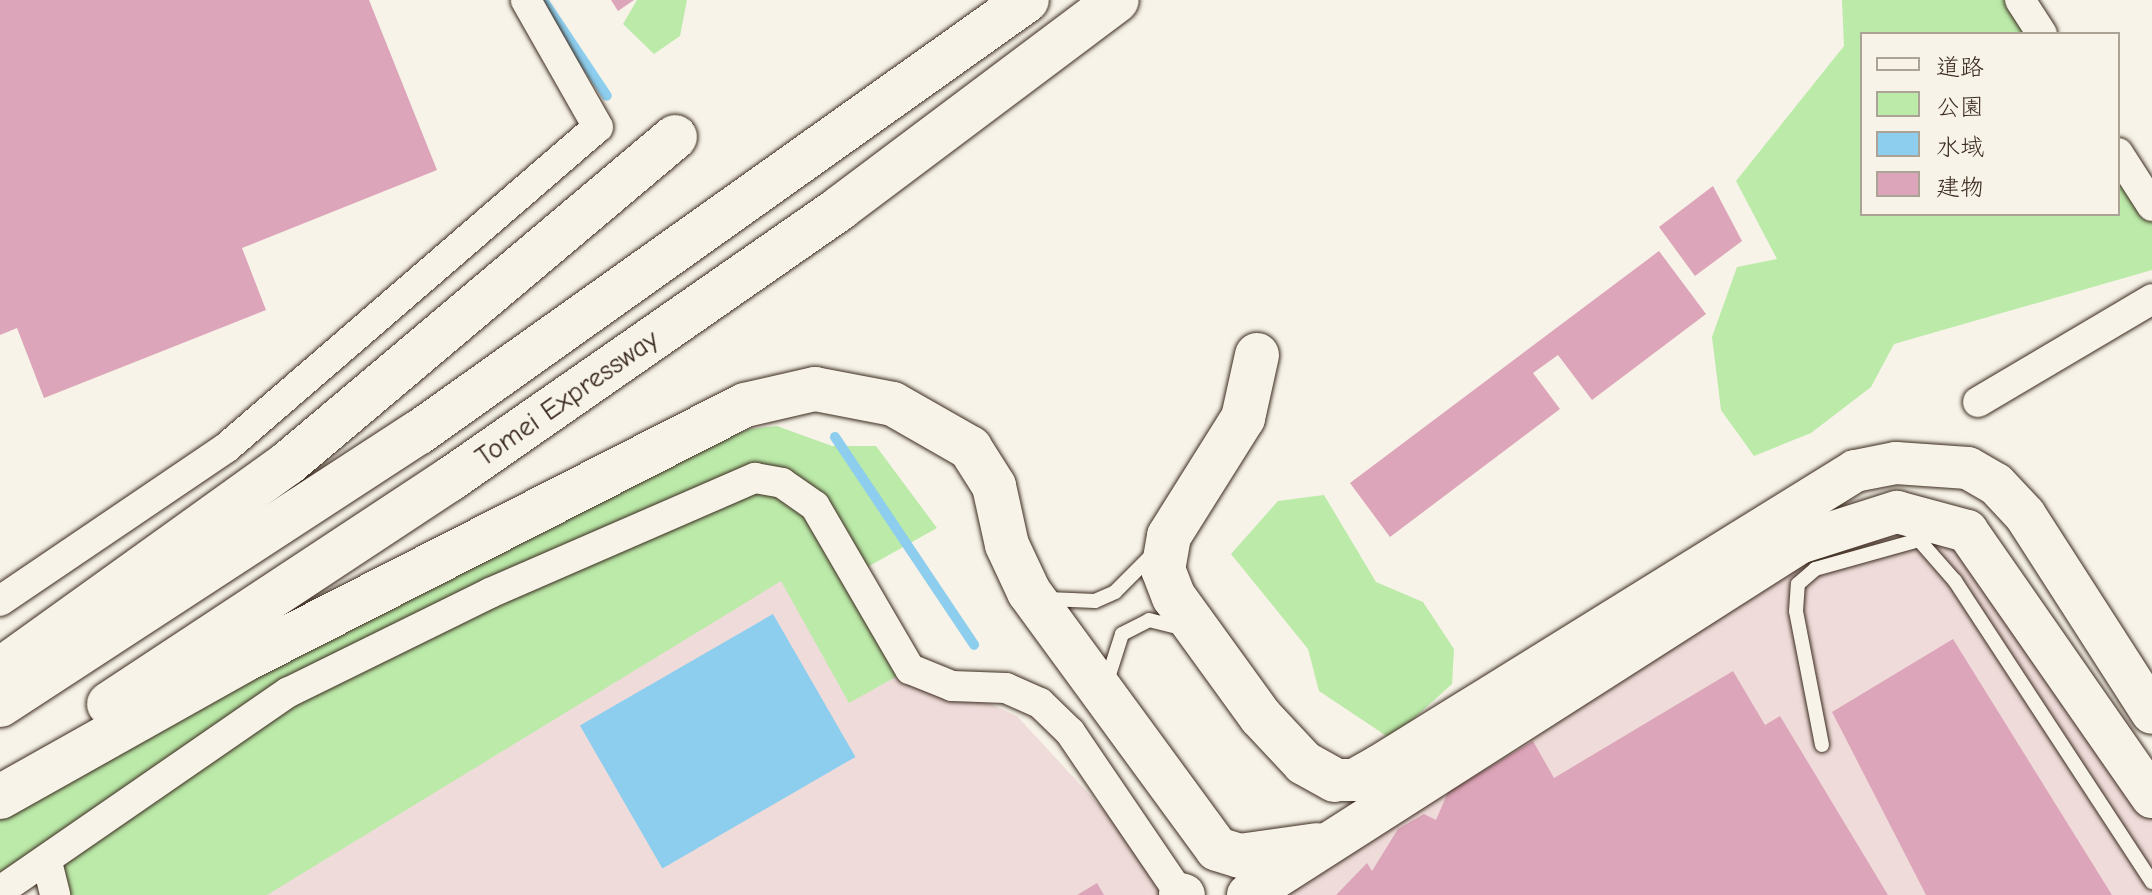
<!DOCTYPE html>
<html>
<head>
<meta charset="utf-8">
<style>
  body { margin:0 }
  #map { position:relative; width:2152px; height:895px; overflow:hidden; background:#f7f3e8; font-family:"Comic Neue","Klee One",sans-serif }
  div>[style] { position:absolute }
  .built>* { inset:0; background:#efdcda }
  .green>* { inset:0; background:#bbeaa9 }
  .water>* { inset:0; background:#8dceee; transform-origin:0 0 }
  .stream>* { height:10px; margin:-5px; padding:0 5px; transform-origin:5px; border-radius:5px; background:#8dceee }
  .building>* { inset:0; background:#dda5b9 }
  .roads { filter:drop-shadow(0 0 2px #3b2a1e) drop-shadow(0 0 2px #3b2a1e) }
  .lane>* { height:14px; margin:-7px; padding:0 7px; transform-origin:7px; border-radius:7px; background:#f7f3e8 }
  .street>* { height:30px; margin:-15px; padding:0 15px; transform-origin:15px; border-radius:15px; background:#f7f3e8 }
  .secondary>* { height:42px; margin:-21px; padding:0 21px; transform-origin:21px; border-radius:21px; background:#f7f3e8 }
  .highway>* { height:44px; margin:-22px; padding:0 22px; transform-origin:22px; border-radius:22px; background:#f7f3e8 }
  span { translate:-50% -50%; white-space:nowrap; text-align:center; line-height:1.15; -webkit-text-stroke:6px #f7f3e8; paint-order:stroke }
  .street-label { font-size:28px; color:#3b2a1e }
  .legend { position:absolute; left:1860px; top:32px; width:260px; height:184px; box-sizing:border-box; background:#f7f3e8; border:2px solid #aca397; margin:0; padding:10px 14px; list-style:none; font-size:24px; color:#3b2a1e }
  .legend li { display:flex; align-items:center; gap:16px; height:40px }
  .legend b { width:40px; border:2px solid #aca397 }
</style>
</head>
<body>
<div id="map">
  <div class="built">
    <div style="clip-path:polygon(769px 481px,910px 668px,1017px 716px,1180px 893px,1192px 895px,55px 895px)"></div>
    <div style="clip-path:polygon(1953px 525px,2152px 815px,2152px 895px,1245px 895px,1866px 527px)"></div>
  </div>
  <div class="green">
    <div style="clip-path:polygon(637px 0,687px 0,680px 36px,654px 54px,623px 24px)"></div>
    <div style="clip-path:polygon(1842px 0,2020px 0,2042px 34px,1862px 34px,1862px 214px,2118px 214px,2118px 153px,2152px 207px,2152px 270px,1894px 344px,1871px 387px,1811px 433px,1754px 456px,1721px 410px,1712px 337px,1737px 267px,1777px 259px,1736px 181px,1844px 46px)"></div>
    <div style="clip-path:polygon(777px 426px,832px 446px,876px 446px,937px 528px,855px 574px,910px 669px,849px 703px,781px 581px,267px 895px,55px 895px,47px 862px,0 886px,0 815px,450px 556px,749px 429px)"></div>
    <div style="clip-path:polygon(1324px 495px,1376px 582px,1423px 602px,1454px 649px,1452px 684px,1391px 739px,1319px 691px,1308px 649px,1231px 554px,1278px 501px)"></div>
  </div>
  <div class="water">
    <div style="left:773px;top:614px;width:165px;height:223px;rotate:60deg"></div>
  </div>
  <div class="stream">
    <div style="left:543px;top:0;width:115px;rotate:56.3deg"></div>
    <div style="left:835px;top:437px;width:250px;rotate:56.2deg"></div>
  </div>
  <div class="building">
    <div style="clip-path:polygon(0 0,369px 0,437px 170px,242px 248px,266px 310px,44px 398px,17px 328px,0 335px)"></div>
    <div style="clip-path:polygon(611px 0,634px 0,618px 11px)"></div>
    <div style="clip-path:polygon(1713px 186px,1742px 241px,1695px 276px,1659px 227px)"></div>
    <div style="clip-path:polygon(1659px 251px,1706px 314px,1592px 400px,1558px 355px,1533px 373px,1560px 409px,1390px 537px,1350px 483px)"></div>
    <div style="clip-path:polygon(1953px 639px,2112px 895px,1926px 895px,1832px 712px)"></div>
    <div style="clip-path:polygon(1733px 671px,1765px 725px,1780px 716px,1888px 895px,1336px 895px,1367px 863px,1372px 871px,1398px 829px,1424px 814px,1436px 820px,1448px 792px,1533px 741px,1554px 778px)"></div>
    <div style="clip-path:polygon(1097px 883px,1104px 895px,1077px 895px)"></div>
  </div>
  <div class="roads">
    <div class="lane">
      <div style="left:1048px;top:599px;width:47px;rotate:2.4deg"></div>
      <div style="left:1095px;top:601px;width:22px;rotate:-24deg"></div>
      <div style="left:1115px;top:592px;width:54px;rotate:-45deg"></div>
      <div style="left:1107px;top:681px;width:49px;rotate:-72.3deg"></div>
      <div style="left:1122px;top:634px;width:30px;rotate:-27deg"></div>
      <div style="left:1149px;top:620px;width:33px;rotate:14deg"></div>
      <div style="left:1822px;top:745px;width:136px;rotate:-101deg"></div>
      <div style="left:1796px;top:611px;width:27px;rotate:-86deg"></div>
      <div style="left:1798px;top:584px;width:23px;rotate:-41deg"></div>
      <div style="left:1815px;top:569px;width:108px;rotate:-15.6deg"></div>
      <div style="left:1919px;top:540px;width:55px;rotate:48.7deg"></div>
      <div style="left:1955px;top:581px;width:360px;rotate:56.8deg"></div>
    </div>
    <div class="street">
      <div style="left:2020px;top:0;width:40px;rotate:57.1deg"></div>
      <div style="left:2118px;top:153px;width:63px;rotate:57.3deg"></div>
      <div style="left:1978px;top:402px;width:202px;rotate:-30.6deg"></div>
      <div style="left:0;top:601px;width:273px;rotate:-34.1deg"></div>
      <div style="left:226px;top:448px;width:491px;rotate:-40.8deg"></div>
      <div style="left:598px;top:127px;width:146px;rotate:-119.6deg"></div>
      <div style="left:47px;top:862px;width:34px;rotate:76deg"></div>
      <div style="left:0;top:891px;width:351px;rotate:-34.6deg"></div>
      <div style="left:289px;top:692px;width:224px;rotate:-26.2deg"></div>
      <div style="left:490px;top:593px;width:289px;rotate:-23.5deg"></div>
      <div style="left:755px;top:478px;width:27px;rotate:10deg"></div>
      <div style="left:782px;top:483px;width:40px;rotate:34.9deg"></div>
      <div style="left:815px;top:506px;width:189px;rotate:59.8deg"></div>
      <div style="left:910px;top:669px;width:45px;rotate:22deg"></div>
      <div style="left:952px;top:686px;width:54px;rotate:2.1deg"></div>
      <div style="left:1006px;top:688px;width:37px;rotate:24deg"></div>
      <div style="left:1040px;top:703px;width:42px;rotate:44deg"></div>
      <div style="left:1070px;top:732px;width:196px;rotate:55.8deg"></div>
    </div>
    <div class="secondary">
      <div style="left:1335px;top:780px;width:19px"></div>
      <div style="left:1354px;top:780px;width:29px;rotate:-29deg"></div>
      <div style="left:1379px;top:766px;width:560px;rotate:-31.79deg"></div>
      <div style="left:1855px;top:471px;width:42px;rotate:-11deg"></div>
      <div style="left:1896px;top:463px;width:72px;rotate:4deg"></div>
      <div style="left:1968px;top:468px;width:32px;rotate:30deg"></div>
      <div style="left:1996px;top:484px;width:42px;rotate:46.9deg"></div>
      <div style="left:2025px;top:515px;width:235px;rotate:57.3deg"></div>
      <div style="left:1180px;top:894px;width:4px;rotate:14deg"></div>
      <div style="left:1248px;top:895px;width:654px;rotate:-32.57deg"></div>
      <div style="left:1799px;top:543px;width:103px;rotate:-17.6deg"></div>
      <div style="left:1897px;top:512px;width:73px;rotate:15.2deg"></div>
      <div style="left:1967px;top:531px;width:324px;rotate:55.2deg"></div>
    </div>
    <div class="highway">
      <div style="left:1257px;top:355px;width:65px;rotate:102.5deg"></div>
      <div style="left:1243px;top:418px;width:139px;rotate:122.1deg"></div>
      <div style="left:1169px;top:536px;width:34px;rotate:100deg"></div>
      <div style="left:1163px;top:569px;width:30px;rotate:69deg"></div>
      <div style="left:1174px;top:597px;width:148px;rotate:54.1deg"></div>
      <div style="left:1261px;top:717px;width:63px;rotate:46.9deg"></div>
      <div style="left:1304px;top:763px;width:35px;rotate:29deg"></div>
      <div style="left:0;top:670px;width:355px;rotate:-35.7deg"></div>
      <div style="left:288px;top:463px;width:506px;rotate:-40.11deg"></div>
      <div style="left:109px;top:704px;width:407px;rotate:-33.4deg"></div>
      <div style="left:449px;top:480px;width:476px;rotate:-34.8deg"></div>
      <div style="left:840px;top:208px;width:346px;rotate:-36.9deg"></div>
      <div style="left:0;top:705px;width:499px;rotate:-33.1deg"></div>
      <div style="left:418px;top:433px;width:747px;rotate:-35.41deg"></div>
      <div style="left:0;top:797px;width:280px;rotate:-29.3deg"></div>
      <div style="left:244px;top:660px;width:562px;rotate:-26.98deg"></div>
      <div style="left:745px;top:405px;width:72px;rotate:-12.9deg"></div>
      <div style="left:815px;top:389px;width:79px;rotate:10.9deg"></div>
      <div style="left:893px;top:404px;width:89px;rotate:29.7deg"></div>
      <div style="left:970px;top:448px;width:45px;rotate:57.7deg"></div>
      <div style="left:994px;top:486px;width:60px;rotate:77.6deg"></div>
      <div style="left:1007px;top:545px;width:52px;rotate:64.9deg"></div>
      <div style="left:1029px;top:592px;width:318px;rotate:53.8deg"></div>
      <div style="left:1217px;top:849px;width:24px;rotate:17deg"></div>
      <div style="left:1240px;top:856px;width:78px;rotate:-8.1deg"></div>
    </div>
  </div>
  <div class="street-label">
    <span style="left:567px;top:398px;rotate:-35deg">Tomei Expressway</span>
  </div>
  <ul class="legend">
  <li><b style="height:10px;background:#f7f3e8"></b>道路</li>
  <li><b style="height:22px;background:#bbeaa9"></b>公園</li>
  <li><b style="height:22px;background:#8dceee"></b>水域</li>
  <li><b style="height:22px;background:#dda5b9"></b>建物</li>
  </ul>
</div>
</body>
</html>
